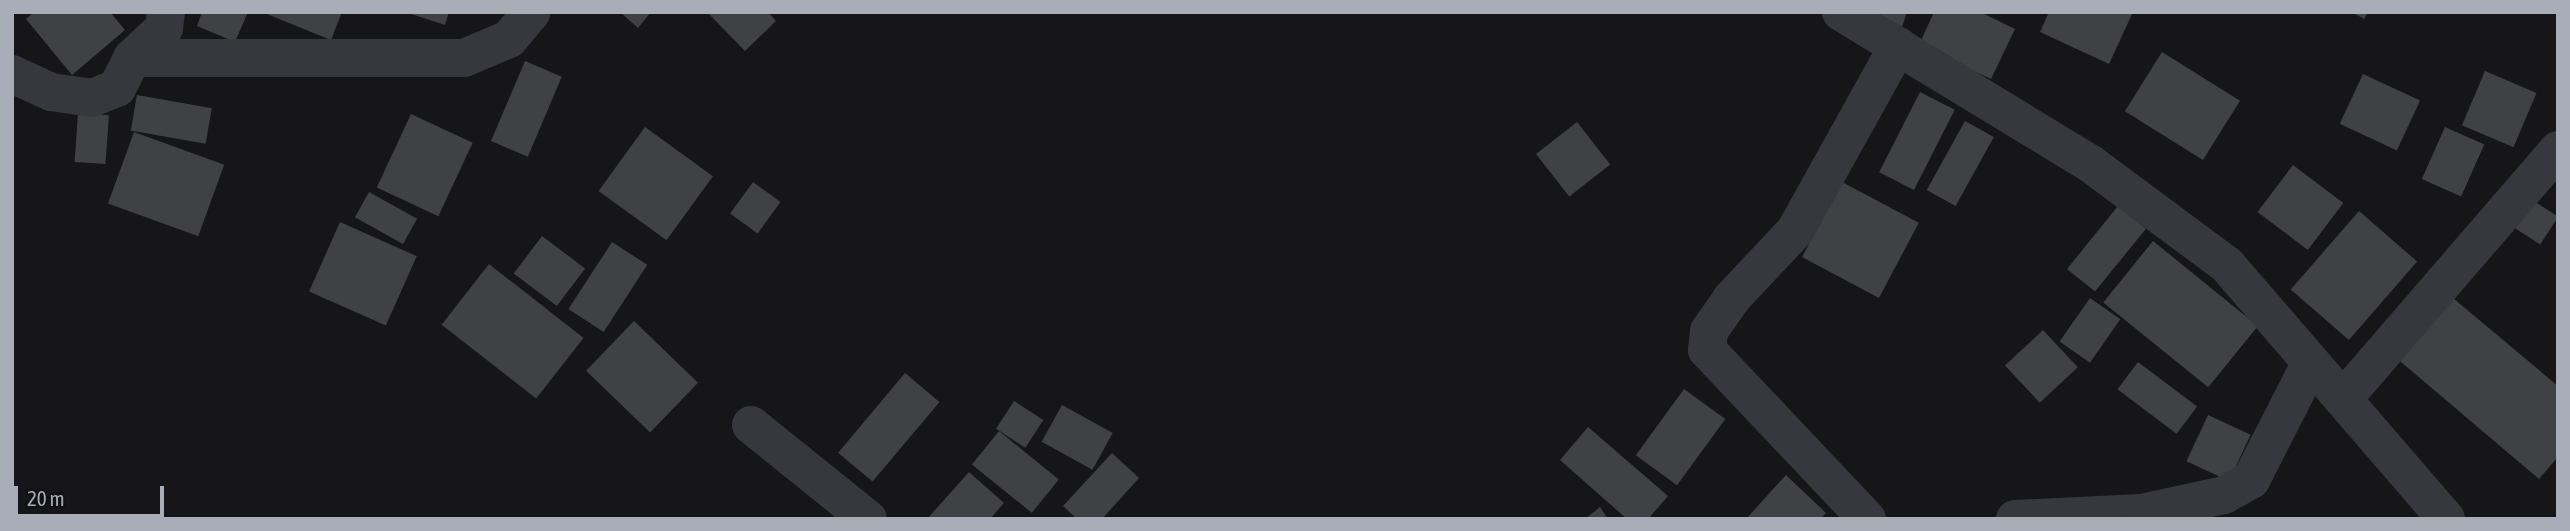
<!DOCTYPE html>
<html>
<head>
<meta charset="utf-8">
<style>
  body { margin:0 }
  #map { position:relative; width:2570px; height:531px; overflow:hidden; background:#161618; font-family:"Asap Condensed",sans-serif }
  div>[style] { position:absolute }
  .building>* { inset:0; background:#404145; transform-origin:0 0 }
  .minor>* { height:38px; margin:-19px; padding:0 19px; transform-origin:19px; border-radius:19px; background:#37383d }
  span { translate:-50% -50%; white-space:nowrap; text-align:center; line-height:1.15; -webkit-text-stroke:5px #111113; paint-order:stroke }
  .frame { position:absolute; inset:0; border:14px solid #a8adb8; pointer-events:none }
  .scale { position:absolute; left:14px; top:486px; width:150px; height:32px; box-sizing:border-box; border:4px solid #a8adb8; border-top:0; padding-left:9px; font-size:21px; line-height:24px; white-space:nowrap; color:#a8adb8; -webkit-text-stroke:5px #111113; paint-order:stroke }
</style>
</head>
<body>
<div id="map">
  <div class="building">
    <div style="clip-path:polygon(34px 12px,110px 12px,125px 30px,72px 75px,26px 19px)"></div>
    <div style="clip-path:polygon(202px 12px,248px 12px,235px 42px,197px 26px)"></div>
    <div style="clip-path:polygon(262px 12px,342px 12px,331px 40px)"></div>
    <div style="clip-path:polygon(405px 12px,449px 12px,445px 25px)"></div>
    <div style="clip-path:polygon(620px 12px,651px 12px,638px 28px)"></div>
    <div style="clip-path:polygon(707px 12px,768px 12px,776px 21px,745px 51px)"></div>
    <div style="clip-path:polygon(1876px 12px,1907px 12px,1902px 27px)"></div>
    <div style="clip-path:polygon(1934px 12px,1980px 12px,2015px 29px,1991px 79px,1919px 45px)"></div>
    <div style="clip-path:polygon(2049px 12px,2133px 12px,2109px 64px,2040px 32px)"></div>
    <div style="clip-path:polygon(2352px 12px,2368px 12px,2364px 19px)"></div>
    <div style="left:2162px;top:52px;width:92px;height:70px;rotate:32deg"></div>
    <div style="left:525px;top:61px;width:40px;height:87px;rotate:23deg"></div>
    <div style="left:2485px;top:71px;width:56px;height:59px;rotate:23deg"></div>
    <div style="left:2363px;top:74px;width:63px;height:55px;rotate:25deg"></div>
    <div style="left:1920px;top:92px;width:39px;height:90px;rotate:27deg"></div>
    <div style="left:137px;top:95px;width:76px;height:36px;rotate:10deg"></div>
    <div style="left:78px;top:113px;width:31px;height:49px;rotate:4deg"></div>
    <div style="left:411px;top:114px;width:68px;height:81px;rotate:25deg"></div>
    <div style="left:1965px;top:121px;width:33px;height:79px;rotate:29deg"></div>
    <div style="left:1577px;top:122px;width:54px;height:52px;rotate:52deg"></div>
    <div style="left:645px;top:127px;width:84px;height:79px;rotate:36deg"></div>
    <div style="left:2445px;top:127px;width:43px;height:57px;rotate:24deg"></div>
    <div style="left:134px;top:132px;width:96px;height:76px;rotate:20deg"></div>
    <div style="left:2293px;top:165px;width:63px;height:59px;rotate:37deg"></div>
    <div style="left:753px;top:182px;width:34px;height:39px;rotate:36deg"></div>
    <div style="left:1842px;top:182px;width:87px;height:85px;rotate:28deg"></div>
    <div style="left:369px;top:192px;width:55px;height:29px;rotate:29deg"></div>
    <div style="left:2523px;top:194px;width:42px;height:33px;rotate:33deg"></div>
    <div style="left:2118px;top:206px;width:36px;height:81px;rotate:39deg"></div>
    <div style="left:2359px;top:211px;width:77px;height:104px;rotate:41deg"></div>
    <div style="left:340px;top:222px;width:84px;height:76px;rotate:24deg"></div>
    <div style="left:542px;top:236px;width:54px;height:47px;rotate:37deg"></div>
    <div style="left:2153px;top:241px;width:135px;height:79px;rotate:39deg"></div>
    <div style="left:612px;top:242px;width:42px;height:80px;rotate:33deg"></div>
    <div style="left:489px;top:264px;width:120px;height:77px;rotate:38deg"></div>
    <div style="clip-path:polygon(2441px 288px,2558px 386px,2558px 457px,2539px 479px,2388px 351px)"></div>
    <div style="left:2090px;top:298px;width:37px;height:53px;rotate:35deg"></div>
    <div style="left:634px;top:321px;width:89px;height:69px;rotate:44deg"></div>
    <div style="left:2043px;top:330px;width:51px;height:52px;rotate:47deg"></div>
    <div style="left:2138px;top:362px;width:74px;height:34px;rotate:37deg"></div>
    <div style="left:905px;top:373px;width:45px;height:104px;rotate:40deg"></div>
    <div style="left:1684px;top:389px;width:51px;height:82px;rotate:36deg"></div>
    <div style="left:1014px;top:401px;width:35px;height:33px;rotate:33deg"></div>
    <div style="left:1062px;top:405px;width:58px;height:42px;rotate:29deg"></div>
    <div style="left:2208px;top:415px;width:47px;height:51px;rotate:25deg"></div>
    <div style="clip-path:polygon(1588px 427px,1668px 496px,1648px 519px,1627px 519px,1560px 460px)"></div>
    <div style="left:999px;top:431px;width:77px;height:43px;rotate:39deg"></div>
    <div style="clip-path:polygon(1112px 453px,1139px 478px,1102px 519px,1077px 519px,1063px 506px)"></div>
    <div style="clip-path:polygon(969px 472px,1004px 503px,990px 519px,927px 519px)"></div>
    <div style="clip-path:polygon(1786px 475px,1826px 513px,1821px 519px,1746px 519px)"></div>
    <div style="clip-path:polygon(1600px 507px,1608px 519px,1585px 519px)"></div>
  </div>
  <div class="minor">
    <div style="left:1841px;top:12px;width:293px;rotate:31.3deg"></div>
    <div style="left:2091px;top:164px;width:169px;rotate:36.6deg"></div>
    <div style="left:2227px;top:265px;width:335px;rotate:49.2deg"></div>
    <div style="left:132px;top:58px;width:332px"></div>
    <div style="left:464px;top:58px;width:49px;rotate:-22.9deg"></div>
    <div style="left:509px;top:39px;width:35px;rotate:-50deg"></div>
    <div style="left:12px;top:74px;width:43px;rotate:24.8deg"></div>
    <div style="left:51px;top:92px;width:41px;rotate:8.3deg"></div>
    <div style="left:92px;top:98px;width:27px;rotate:-22deg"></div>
    <div style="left:117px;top:88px;width:34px;rotate:-63deg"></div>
    <div style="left:132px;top:58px;width:44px;rotate:-43.2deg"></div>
    <div style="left:164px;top:28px;width:16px;rotate:-83deg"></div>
    <div style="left:2343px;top:399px;width:329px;rotate:-49.2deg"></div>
    <div style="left:751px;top:425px;width:150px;rotate:38.8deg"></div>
    <div style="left:1867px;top:519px;width:233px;rotate:-133.4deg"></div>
    <div style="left:1707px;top:350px;width:19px;rotate:-84deg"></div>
    <div style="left:1709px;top:331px;width:39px;rotate:-55deg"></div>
    <div style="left:1731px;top:299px;width:93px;rotate:-46.7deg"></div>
    <div style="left:1795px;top:231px;width:212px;rotate:-60.9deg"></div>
    <div style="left:2015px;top:519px;width:126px;rotate:-2.7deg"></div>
    <div style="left:2141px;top:513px;width:85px;rotate:-12.2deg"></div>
    <div style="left:2224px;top:495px;width:31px;rotate:-29deg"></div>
    <div style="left:2251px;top:480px;width:132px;rotate:-63deg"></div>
  </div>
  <div class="frame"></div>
  <div class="scale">20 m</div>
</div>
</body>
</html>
